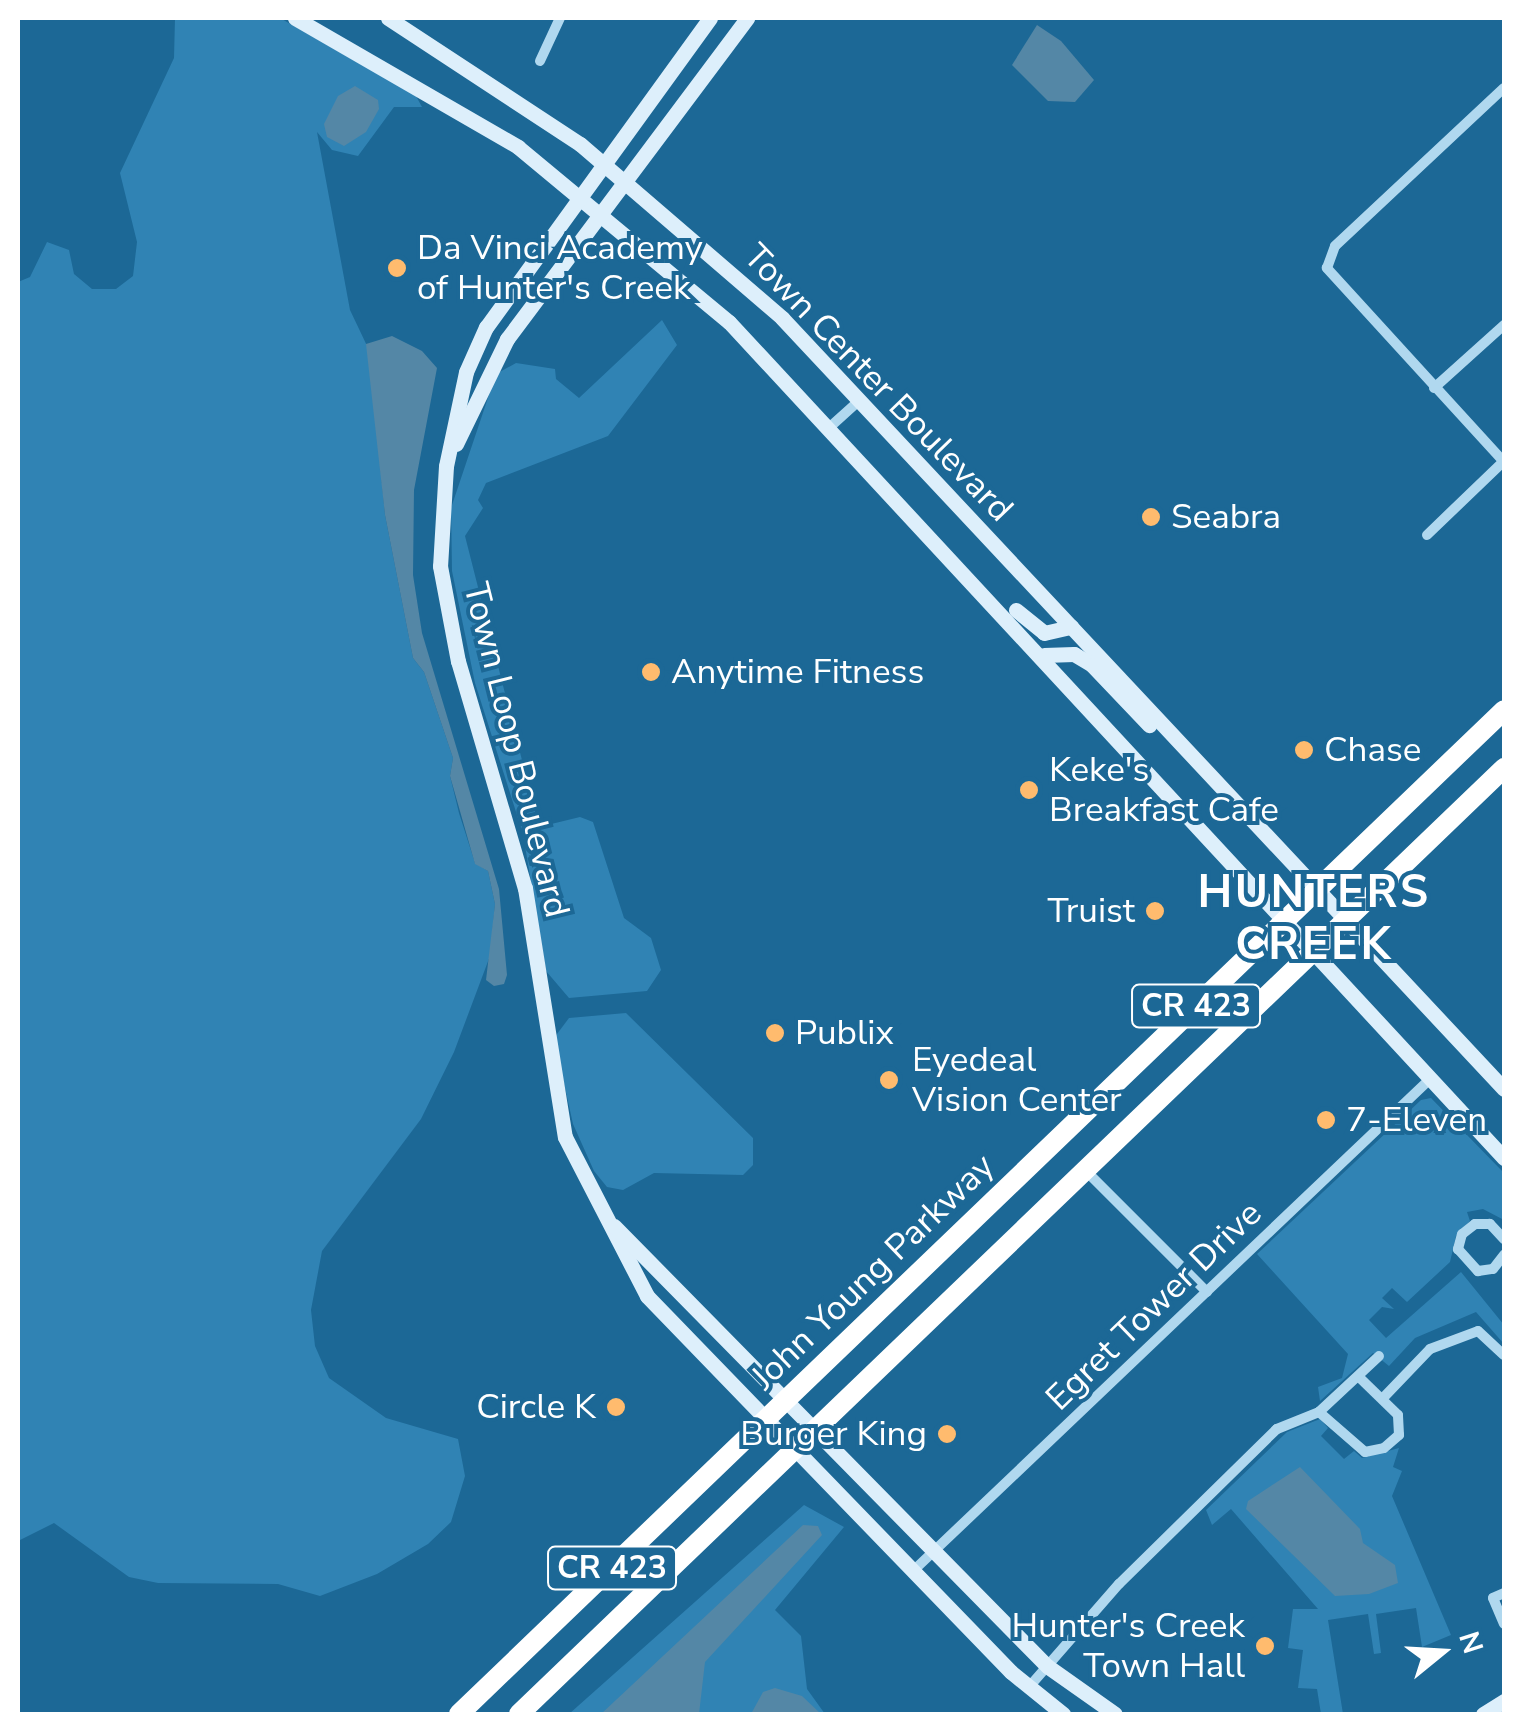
<!DOCTYPE html>
<html>
<head>
<meta charset="utf-8">
<style>
  body { margin:0 }
  #map { position:relative; width:1522px; height:1732px; overflow:hidden; background:#1c6896; font-family:"Nunito Sans",sans-serif }
  div>[style] { position:absolute }
  .green>* { inset:0; background:#3083b4 }
  .water>* { inset:0; background:#5487a6 }
  .street>* { height:10px; margin:-5px; padding:0 5px; transform-origin:5px; border-radius:5px; background:#b0d8ef }
  .secondary>* { height:15px; margin:-7.5px; padding:0 7.5px; transform-origin:7.5px; border-radius:7.5px; background:#ddeffb }
  .highway>* { height:20px; margin:-10px; padding:0 10px; transform-origin:10px; border-radius:10px; background:#fff }
  .dots>* { width:28px; height:28px; translate:-50% -50%; box-sizing:border-box; border:5px solid #1c6896; border-radius:50% }
  span { translate:-50% -50%; white-space:nowrap; text-align:center; line-height:1.15; -webkit-text-stroke:8px #1c6896; paint-order:stroke }
  .shield-label span { padding:2px 8px; background:#1c6896; border:2px solid; border-radius:8px; -webkit-text-stroke-width:0 }
  .shield-label { font-size:32px; color:#fff; font-weight:700 }
  .poi-label { font-size:35px; color:#fff }
  .left { translate:0 -50%; text-align:left }
  .right { translate:-100% -50%; text-align:right }
  .street-label { font-size:35px; color:#fff }
  .district-label { font-size:45px; color:#fff; font-weight:700; letter-spacing:2.5px }
  .frame { position:absolute; inset:0; border:20px solid #fff; pointer-events:none }
  .north { position:absolute; left:1392px; top:1602px; width:100px; height:100px; -webkit-text-stroke:8px #1c6896; paint-order:stroke; rotate:72deg; font-size:28px; font-weight:700; line-height:40px; text-align:center; color:#fff }
  .north::after { content:''; display:block; margin:auto; width:35px; height:45px; background:#fff; clip-path:polygon(50% 0,100% 100%,50% 72%,0 100%) }
</style>
</head>
<body>
<div id="map">
  <div class="green">
    <div style="clip-path:polygon(175px 18px,280px 18px,416px 96px,422px 107px,394px 107px,358px 156px,332px 150px,317px 132px,350px 310px,369px 350px,385px 515px,413px 658px,424px 672px,453px 758px,450px 776px,459px 813px,475px 863px,488px 871px,495px 904px,490px 956px,454px 1052px,421px 1119px,322px 1251px,311px 1310px,315px 1346px,329px 1378px,386px 1418px,458px 1439px,465px 1476px,451px 1522px,428px 1544px,377px 1574px,320px 1596px,278px 1584px,158px 1583px,129px 1577px,54px 1523px,18px 1541px,18px 282px,30px 277px,47px 242px,69px 250px,74px 274px,92px 289px,116px 289px,133px 276px,137px 242px,120px 173px,174px 58px)"></div>
    <div style="clip-path:polygon(662px 320px,677px 345px,608px 436px,486px 483px,478px 500px,483px 508px,465px 536px,539px 827px,580px 817px,593px 822px,624px 918px,651px 938px,661px 970px,647px 991px,569px 998px,546px 971px,523px 834px,475px 683px,452px 571px,451px 508px,496px 374px,516px 363px,555px 369px,556px 379px,579px 398px)"></div>
    <div style="clip-path:polygon(626px 1013px,753px 1138px,753px 1165px,743px 1175px,654px 1173px,623px 1190px,607px 1187px,594px 1171px,573px 1124px,554px 1038px,569px 1018px)"></div>
    <div style="clip-path:polygon(1431px 1098px,1504px 1173px,1504px 1220px,1483px 1209px,1467px 1212px,1470px 1221px,1456px 1236px,1450px 1262px,1407px 1302px,1392px 1288px,1382px 1298px,1394px 1309px,1382px 1307px,1369px 1320px,1386px 1338px,1461px 1272px,1504px 1325px,1504px 1344px,1476px 1312px,1415px 1338px,1389px 1366px,1373px 1353px,1320px 1401px,1318px 1387px,1342px 1378px,1348px 1354px,1257px 1254px,1421px 1100px)"></div>
    <div style="clip-path:polygon(1320px 1419px,1328px 1428px,1321px 1436px,1344px 1459px,1354px 1451px,1362px 1458px,1399px 1448px,1393px 1467px,1402px 1471px,1392px 1496px,1451px 1635px,1422px 1647px,1416px 1608px,1376px 1614px,1381px 1653px,1374px 1654px,1368px 1614px,1328px 1620px,1343px 1714px,1321px 1714px,1317px 1689px,1298px 1688px,1303px 1650px,1288px 1648px,1293px 1609px,1318px 1609px,1231px 1509px,1212px 1525px,1206px 1510px,1287px 1432px)"></div>
    <div style="clip-path:polygon(804px 1505px,844px 1527px,775px 1610px,801px 1636px,807px 1689px,825px 1714px,569px 1714px)"></div>
  </div>
  <div class="water">
    <div style="clip-path:polygon(1037px 25px,1061px 41px,1094px 80px,1075px 102px,1048px 101px,1012px 65px)"></div>
    <div style="clip-path:polygon(355px 86px,378px 100px,379px 109px,366px 132px,344px 146px,327px 137px,324px 124px,338px 96px)"></div>
    <div style="clip-path:polygon(392px 336px,422px 351px,437px 368px,414px 490px,413px 575px,422px 633px,499px 889px,507px 975px,504px 984px,494px 986px,486px 980px,495px 904px,488px 871px,475px 864px,450px 776px,453px 758px,424px 672px,413px 658px,385px 515px,366px 344px)"></div>
    <div style="clip-path:polygon(1300px 1467px,1360px 1529px,1363px 1543px,1395px 1565px,1398px 1583px,1369px 1594px,1335px 1596px,1246px 1509px,1248px 1501px)"></div>
    <div style="clip-path:polygon(803px 1525px,818px 1526px,822px 1535px,705px 1662px,699px 1714px,601px 1714px)"></div>
    <div style="clip-path:polygon(775px 1688px,802px 1696px,821px 1714px,751px 1714px,763px 1692px)"></div>
  </div>
  <div class="street">
    <div style="left:540px;top:61px;width:47px;rotate:-65.1deg"></div>
    <div style="left:1434px;top:388px;width:94px;rotate:-42deg"></div>
    <div style="left:831px;top:426px;width:39px;rotate:-42deg"></div>
    <div style="left:1504px;top:462px;width:263px;rotate:-132.4deg"></div>
    <div style="left:1327px;top:268px;width:23px;rotate:-70deg"></div>
    <div style="left:1335px;top:246px;width:231px;rotate:-43.1deg"></div>
    <div style="left:1427px;top:535px;width:107px;rotate:-43.9deg"></div>
    <div style="left:1086px;top:1171px;width:171px;rotate:45deg"></div>
    <div style="left:1504px;top:1239px;width:21px;rotate:-133deg"></div>
    <div style="left:1490px;top:1224px;width:15px;rotate:180deg"></div>
    <div style="left:1475px;top:1224px;width:16px;rotate:142deg"></div>
    <div style="left:1462px;top:1234px;width:16px;rotate:105deg"></div>
    <div style="left:1458px;top:1249px;width:30px;rotate:48deg"></div>
    <div style="left:1478px;top:1271px;width:15px;rotate:-8deg"></div>
    <div style="left:1493px;top:1269px;width:18px;rotate:-52deg"></div>
    <div style="left:1384px;top:1397px;width:66px;rotate:-46.2deg"></div>
    <div style="left:1430px;top:1349px;width:51px;rotate:-20.6deg"></div>
    <div style="left:1478px;top:1331px;width:35px;rotate:43deg"></div>
    <div style="left:1319px;top:1412px;width:61px;rotate:41deg"></div>
    <div style="left:1365px;top:1452px;width:19px;rotate:-12deg"></div>
    <div style="left:1384px;top:1448px;width:20px;rotate:-41deg"></div>
    <div style="left:1399px;top:1435px;width:20px;rotate:-93deg"></div>
    <div style="left:1398px;top:1415px;width:52px;rotate:-135.8deg"></div>
    <div style="left:913px;top:1571px;width:715px;rotate:-43.58deg"></div>
    <div style="left:1504px;top:1593px;width:12px;rotate:156deg"></div>
    <div style="left:1493px;top:1598px;width:28px;rotate:67deg"></div>
    <div style="left:1029px;top:1687px;width:137px;rotate:-48.9deg"></div>
    <div style="left:1119px;top:1584px;width:221px;rotate:-44.5deg"></div>
    <div style="left:1277px;top:1429px;width:45px;rotate:-22deg"></div>
    <div style="left:1319px;top:1412px;width:82px;rotate:-43deg"></div>
  </div>
  <div class="secondary">
    <div style="left:295px;top:18px;width:258px;rotate:30deg"></div>
    <div style="left:518px;top:147px;width:274px;rotate:39.7deg"></div>
    <div style="left:729px;top:322px;width:1140px;rotate:47.17deg"></div>
    <div style="left:388px;top:18px;width:230px;rotate:33.3deg"></div>
    <div style="left:580px;top:144px;width:267px;rotate:40.7deg"></div>
    <div style="left:782px;top:318px;width:1056px;rotate:46.88deg"></div>
    <div style="left:710px;top:18px;width:382px;rotate:125.9deg"></div>
    <div style="left:486px;top:327px;width:49px;rotate:114deg"></div>
    <div style="left:466px;top:372px;width:96px;rotate:102deg"></div>
    <div style="left:446px;top:466px;width:100px;rotate:93.4deg"></div>
    <div style="left:440px;top:566px;width:97px;rotate:79.3deg"></div>
    <div style="left:458px;top:661px;width:237px;rotate:73.6deg"></div>
    <div style="left:525px;top:888px;width:252px;rotate:80.9deg"></div>
    <div style="left:565px;top:1137px;width:179px;rotate:62.7deg"></div>
    <div style="left:647px;top:1296px;width:523px;rotate:45.93deg"></div>
    <div style="left:1011px;top:1672px;width:67px;rotate:38.9deg"></div>
    <div style="left:456px;top:444px;width:117px;rotate:-64.1deg"></div>
    <div style="left:507px;top:339px;width:401px;rotate:-53.2deg"></div>
    <div style="left:1016px;top:610px;width:36px;rotate:39deg"></div>
    <div style="left:1044px;top:633px;width:28px;rotate:-13deg"></div>
    <div style="left:1044px;top:655px;width:30px;rotate:-2deg"></div>
    <div style="left:1074px;top:654px;width:21px;rotate:31deg"></div>
    <div style="left:1092px;top:665px;width:83px;rotate:46.5deg"></div>
    <div style="left:614px;top:1226px;width:617px;rotate:45.46deg"></div>
    <div style="left:1047px;top:1666px;width:83px;rotate:35.2deg"></div>
    <div style="left:1483px;top:1714px;width:25px;rotate:-32deg"></div>
  </div>
  <div class="highway">
    <div style="left:459px;top:1714px;width:1449px;rotate:-43.85deg"></div>
    <div style="left:519px;top:1714px;width:1366px;rotate:-43.84deg"></div>
  </div>
  <div class="dots">
    <div style="left:397px;top:268px;background:#ffbb6e"></div>
    <div style="left:1151px;top:517px;background:#ffbb6e"></div>
    <div style="left:651px;top:672px;background:#ffbb6e"></div>
    <div style="left:1304px;top:750px;background:#ffbb6e"></div>
    <div style="left:1029px;top:790px;background:#ffbb6e"></div>
    <div style="left:1155px;top:911px;background:#ffbb6e"></div>
    <div style="left:775px;top:1033px;background:#ffbb6e"></div>
    <div style="left:889px;top:1080px;background:#ffbb6e"></div>
    <div style="left:1326px;top:1120px;background:#ffbb6e"></div>
    <div style="left:616px;top:1407px;background:#ffbb6e"></div>
    <div style="left:947px;top:1434px;background:#ffbb6e"></div>
    <div style="left:1265px;top:1646px;background:#ffbb6e"></div>
  </div>
  <div class="shield-label">
    <span style="left:1196px;top:1006px">CR 423</span>
    <span style="left:612px;top:1568px">CR 423</span>
  </div>
  <div class="poi-label">
    <span class="left" style="left:417px;top:268px">Da Vinci Academy<br>of Hunter's Creek</span>
    <span class="left" style="left:1171px;top:517px">Seabra</span>
    <span class="left" style="left:671px;top:672px">Anytime Fitness</span>
    <span class="left" style="left:1324px;top:750px">Chase</span>
    <span class="left" style="left:1049px;top:790px">Keke's<br>Breakfast Cafe</span>
    <span class="right" style="left:1135px;top:911px">Truist</span>
    <span class="left" style="left:795px;top:1033px">Publix</span>
    <span class="left" style="left:912px;top:1080px">Eyedeal<br>Vision Center</span>
    <span class="left" style="left:1346px;top:1120px">7-Eleven</span>
    <span class="right" style="left:596px;top:1407px">Circle K</span>
    <span class="right" style="left:927px;top:1434px">Burger King</span>
    <span class="right" style="left:1245px;top:1646px">Hunter's Creek<br>Town Hall</span>
  </div>
  <div class="street-label">
    <span style="left:878px;top:383px;rotate:46deg">Town Center Boulevard</span>
    <span style="left:516px;top:750px;rotate:76deg">Town Loop Boulevard</span>
    <span style="left:873px;top:1272px;rotate:-44deg">John Young Parkway</span>
    <span style="left:1154px;top:1306px;rotate:-44deg">Egret Tower Drive</span>
  </div>
  <div class="district-label">
    <span style="left:1314px;top:919px">HUNTERS<br>CREEK</span>
  </div>
  <div class="frame"></div>
  <div class="north">N</div>
</div>
</body>
</html>
